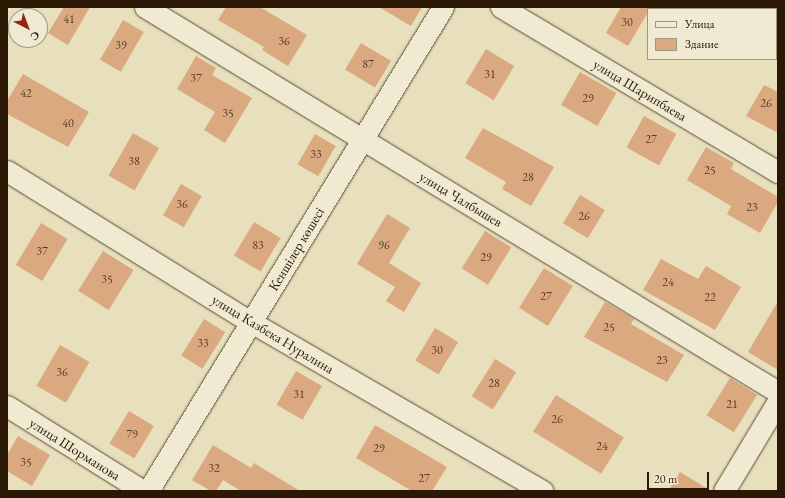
<!DOCTYPE html>
<html>
<head>
<meta charset="utf-8">
<style>
  body { margin:0 }
  #map { position:relative; width:785px; height:498px; overflow:hidden; background:#e8dfbc; font-family:"EB Garamond",serif }
  div>[style] { position:absolute }
  .building>* { inset:0; background:#daa980; transform-origin:0 0 }
  .roads { filter:drop-shadow(0 0 1px #5a4a33) drop-shadow(0 0 1px #5a4a33) }
  .minor>* { height:21px; margin:-10.5px; padding:0 10.5px; transform-origin:10.5px; border-radius:10.5px; background:#f0ead3 }
  span { translate:-50% -50%; white-space:nowrap; text-align:center; line-height:1.15; -webkit-text-stroke:3px #f0ead3; paint-order:stroke }
  .number-label { font-size:12px; color:#573c24 }
  .number-label span { -webkit-text-stroke-width:0 }
  .street-label { font-size:14px; color:#2b1805 }
  .frame { position:absolute; inset:0; border:8px solid #2b1805; pointer-events:none }
  .legend { position:absolute; left:647px; top:8px; width:130px; height:52px; box-sizing:border-box; background:#f0ead3; border:1px solid #a19681; margin:0; padding:5px 7px; list-style:none; font-size:12px; color:#2b1805 }
  .legend li { display:flex; align-items:center; gap:8px; height:20px }
  .legend b { width:20px; border:1px solid #a19681 }
  .north { position:absolute; left:8px; top:8px; width:40px; height:40px; box-sizing:border-box; background:#f0ead3; border:1px solid #a19681; border-radius:50%; rotate:138deg; font-size:11px; font-weight:700; line-height:16px; text-align:center; color:#2b1805 }
  .north::after { content:''; display:block; margin:auto; width:14px; height:18px; background:#8f2418; clip-path:polygon(50% 0,100% 100%,50% 72%,0 100%) }
  .scale { position:absolute; left:647px; top:472px; width:62px; height:18px; box-sizing:border-box; border:2px solid #2b1805; border-top:0; padding-left:5px; font-size:12px; line-height:14px; white-space:nowrap; color:#2b1805; -webkit-text-stroke:3px #f0ead3; paint-order:stroke }
</style>
</head>
<body>
<div id="map">
  <div class="building">
    <div style="clip-path:polygon(64px 7px,90px 7px,68px 45px,48px 33px)"></div>
    <div style="clip-path:polygon(226px 7px,260px 7px,307px 35px,288px 66px,262px 50px,264px 47px,218px 20px)"></div>
    <div style="clip-path:polygon(379px 7px,422px 7px,411px 26px)"></div>
    <div style="clip-path:polygon(621px 7px,651px 7px,628px 46px,606px 33px)"></div>
    <div style="left:123px;top:20px;width:24px;height:46px;rotate:30deg"></div>
    <div style="left:361px;top:43px;width:35px;height:31px;rotate:31deg"></div>
    <div style="left:486px;top:49px;width:33px;height:40px;rotate:31deg"></div>
    <div style="clip-path:polygon(196px 56px,216px 68px,212px 75px,252px 98px,225px 143px,204px 130px,215px 112px,177px 89px)"></div>
    <div style="left:580px;top:72px;width:42px;height:38px;rotate:30deg"></div>
    <div style="clip-path:polygon(23px 74px,89px 112px,68px 147px,7px 114px,7px 101px)"></div>
    <div style="clip-path:polygon(764px 85px,778px 92px,778px 133px,746px 116px)"></div>
    <div style="left:644px;top:116px;width:37px;height:36px;rotate:29deg"></div>
    <div style="clip-path:polygon(483px 128px,554px 167px,531px 206px,502px 189px,506px 182px,465px 158px)"></div>
    <div style="left:133px;top:133px;width:30px;height:49px;rotate:30deg"></div>
    <div style="left:315px;top:134px;width:24px;height:35px;rotate:30deg"></div>
    <div style="clip-path:polygon(706px 147px,734px 163px,731px 169px,778px 197px,778px 202px,760px 233px,727px 214px,731px 206px,687px 180px)"></div>
    <div style="left:181px;top:184px;width:24px;height:36px;rotate:30deg"></div>
    <div style="left:580px;top:195px;width:29px;height:33px;rotate:31deg"></div>
    <div style="clip-path:polygon(387px 214px,410px 228px,389px 263px,421px 283px,404px 312px,386px 301px,395px 287px,357px 264px)"></div>
    <div style="left:254px;top:222px;width:31px;height:39px;rotate:31deg"></div>
    <div style="left:41px;top:223px;width:31px;height:49px;rotate:31deg"></div>
    <div style="left:485px;top:231px;width:31px;height:44px;rotate:32deg"></div>
    <div style="left:103px;top:251px;width:36px;height:47px;rotate:32deg"></div>
    <div style="clip-path:polygon(661px 259px,698px 279px,706px 266px,741px 287px,715px 330px,643px 290px)"></div>
    <div style="left:544px;top:268px;width:34px;height:47px;rotate:32deg"></div>
    <div style="clip-path:polygon(778px 301px,778px 370px,748px 352px)"></div>
    <div style="clip-path:polygon(605px 302px,634px 319px,631px 324px,684px 355px,667px 382px,584px 337px)"></div>
    <div style="left:204px;top:319px;width:25px;height:43px;rotate:32deg"></div>
    <div style="left:435px;top:328px;width:27px;height:38px;rotate:31deg"></div>
    <div style="left:60px;top:345px;width:34px;height:47px;rotate:30deg"></div>
    <div style="left:495px;top:359px;width:25px;height:44px;rotate:32deg"></div>
    <div style="left:296px;top:371px;width:30px;height:39px;rotate:30deg"></div>
    <div style="left:730px;top:378px;width:32px;height:44px;rotate:32deg"></div>
    <div style="left:556px;top:395px;width:80px;height:43px;rotate:32deg"></div>
    <div style="left:129px;top:411px;width:29px;height:38px;rotate:31deg"></div>
    <div style="clip-path:polygon(375px 425px,447px 467px,432px 491px,412px 491px,356px 458px)"></div>
    <div style="clip-path:polygon(18px 436px,50px 455px,32px 486px,7px 471px,7px 455px)"></div>
    <div style="clip-path:polygon(213px 445px,251px 468px,254px 463px,300px 491px,241px 491px,223px 480px,216px 491px,211px 491px,192px 480px)"></div>
    <div style="clip-path:polygon(680px 472px,711px 491px,668px 491px)"></div>
  </div>
  <div class="roads">
    <div class="minor">
      <div style="left:145px;top:7px;width:741px;rotate:31.31deg"></div>
      <div style="left:501px;top:7px;width:322px;rotate:30.8deg"></div>
      <div style="left:7px;top:171px;width:287px;rotate:31.8deg"></div>
      <div style="left:251px;top:322px;width:337px;rotate:30.1deg"></div>
      <div style="left:7px;top:406px;width:160px;rotate:32deg"></div>
      <div style="left:148px;top:491px;width:567px;rotate:-58.64deg"></div>
      <div style="left:724px;top:491px;width:105px;rotate:-59deg"></div>
    </div>
  </div>
  <div class="number-label">
    <span style="left:69px;top:20px">41</span>
    <span style="left:627px;top:23px">30</span>
    <span style="left:284px;top:42px">36</span>
    <span style="left:121px;top:46px">39</span>
    <span style="left:368px;top:65px">87</span>
    <span style="left:490px;top:75px">31</span>
    <span style="left:196px;top:79px">37</span>
    <span style="left:26px;top:94px">42</span>
    <span style="left:588px;top:99px">29</span>
    <span style="left:766px;top:104px">26</span>
    <span style="left:228px;top:114px">35</span>
    <span style="left:68px;top:124px">40</span>
    <span style="left:651px;top:140px">27</span>
    <span style="left:316px;top:155px">33</span>
    <span style="left:134px;top:162px">38</span>
    <span style="left:710px;top:171px">25</span>
    <span style="left:528px;top:178px">28</span>
    <span style="left:182px;top:205px">36</span>
    <span style="left:752px;top:208px">23</span>
    <span style="left:584px;top:217px">26</span>
    <span style="left:258px;top:246px">83</span>
    <span style="left:384px;top:246px">96</span>
    <span style="left:42px;top:252px">37</span>
    <span style="left:486px;top:258px">29</span>
    <span style="left:107px;top:280px">35</span>
    <span style="left:668px;top:283px">24</span>
    <span style="left:546px;top:297px">27</span>
    <span style="left:710px;top:298px">22</span>
    <span style="left:609px;top:328px">25</span>
    <span style="left:203px;top:344px">33</span>
    <span style="left:437px;top:351px">30</span>
    <span style="left:662px;top:361px">23</span>
    <span style="left:62px;top:373px">36</span>
    <span style="left:494px;top:384px">28</span>
    <span style="left:299px;top:395px">31</span>
    <span style="left:732px;top:405px">21</span>
    <span style="left:557px;top:420px">26</span>
    <span style="left:132px;top:435px">79</span>
    <span style="left:602px;top:447px">24</span>
    <span style="left:379px;top:449px">29</span>
    <span style="left:26px;top:463px">35</span>
    <span style="left:214px;top:469px">32</span>
    <span style="left:424px;top:479px">27</span>
  </div>
  <div class="street-label">
    <span style="left:640px;top:90px;rotate:31deg">улица Шарипбаева</span>
    <span style="left:461px;top:199px;rotate:31deg">улица Чалбышев</span>
    <span style="left:296px;top:249px;rotate:-59deg">Кеншілер көшесі</span>
    <span style="left:273px;top:334px;rotate:31deg">улица Казбека Нуралина</span>
    <span style="left:75px;top:449px;rotate:32deg">улица Шорманова</span>
  </div>
  <div class="frame"></div>
  <ul class="legend">
  <li><b style="height:5px;background:#f0ead3"></b>Улица</li>
  <li><b style="height:11px;background:#daa980"></b>Здание</li>
  </ul>
  <div class="north">С</div>
  <div class="scale">20 m</div>
</div>
</body>
</html>
